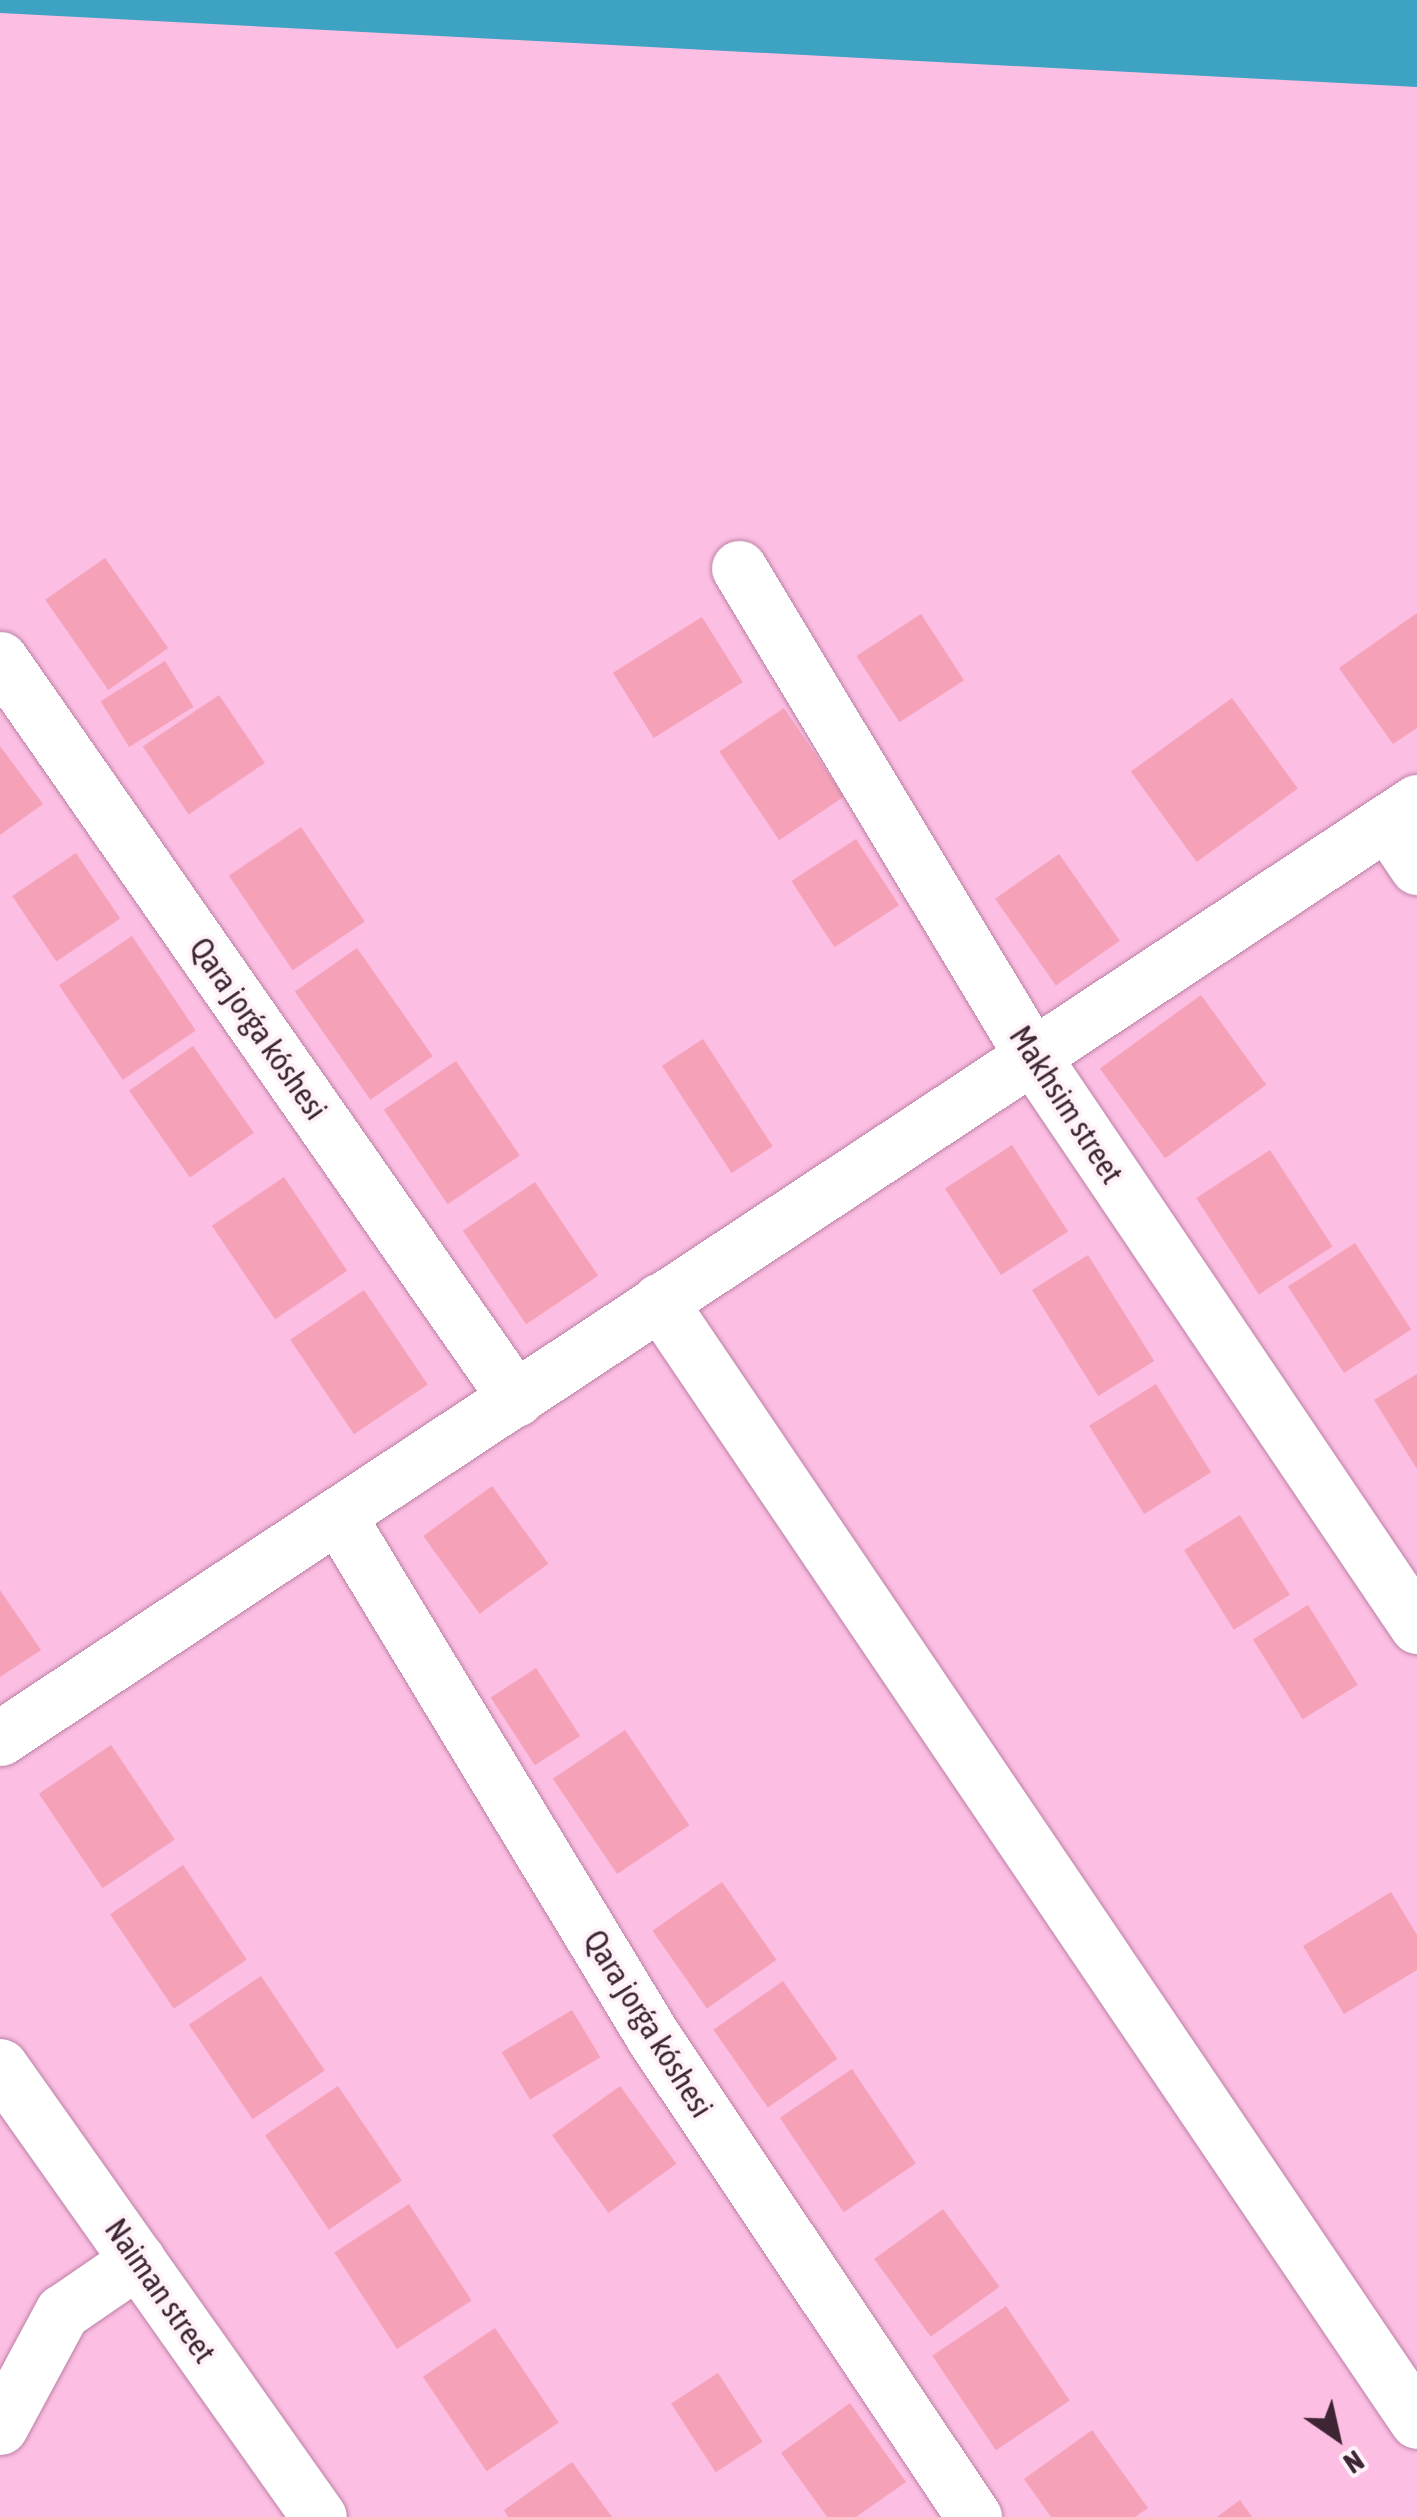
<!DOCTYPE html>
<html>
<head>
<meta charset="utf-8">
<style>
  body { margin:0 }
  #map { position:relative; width:1417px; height:2517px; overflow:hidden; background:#fcbee3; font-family:"Asap Condensed",sans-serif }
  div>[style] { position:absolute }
  .water>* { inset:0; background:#3ea2c2 }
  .building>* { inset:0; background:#f5a2b8; transform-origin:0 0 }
  .roads { filter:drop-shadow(0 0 2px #bb81a4) drop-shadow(0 0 2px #bb81a4) }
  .minor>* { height:55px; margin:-27.5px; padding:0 27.5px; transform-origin:27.5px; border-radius:27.5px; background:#fff }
  .major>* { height:55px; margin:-27.5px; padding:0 27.5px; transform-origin:27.5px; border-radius:27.5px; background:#fff }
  span { translate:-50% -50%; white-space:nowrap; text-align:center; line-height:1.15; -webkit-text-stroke:8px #fef1f8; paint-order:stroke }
  .street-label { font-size:32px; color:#3d2533 }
  .north { position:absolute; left:1287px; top:2387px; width:100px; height:100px; -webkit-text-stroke:8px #fef1f8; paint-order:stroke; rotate:146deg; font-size:28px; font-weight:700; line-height:40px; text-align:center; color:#3d2533 }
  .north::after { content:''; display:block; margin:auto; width:35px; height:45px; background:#3d2533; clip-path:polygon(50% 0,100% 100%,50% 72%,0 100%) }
</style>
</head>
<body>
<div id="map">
  <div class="water">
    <div style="clip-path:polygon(0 0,1417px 0,1417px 87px,0 13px)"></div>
  </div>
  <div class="building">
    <div style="left:105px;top:558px;width:110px;height:73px;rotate:55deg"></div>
    <div style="clip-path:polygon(1417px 613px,1417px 728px,1393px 744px,1339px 668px)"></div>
    <div style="left:921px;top:614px;width:79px;height:77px;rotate:57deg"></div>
    <div style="left:702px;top:617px;width:77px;height:105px;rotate:58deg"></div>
    <div style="left:165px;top:661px;width:54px;height:76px;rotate:58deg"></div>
    <div style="left:219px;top:695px;width:82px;height:92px;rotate:56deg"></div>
    <div style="left:1232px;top:698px;width:112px;height:125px;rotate:54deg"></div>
    <div style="left:784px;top:708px;width:107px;height:78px;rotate:56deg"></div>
    <div style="clip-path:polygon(0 746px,43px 804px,0 835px)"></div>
    <div style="left:301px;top:827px;width:114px;height:87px;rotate:56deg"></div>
    <div style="left:856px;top:839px;width:79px;height:77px;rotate:57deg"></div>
    <div style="left:76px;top:853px;width:79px;height:77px;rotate:56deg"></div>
    <div style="left:1059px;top:854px;width:106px;height:78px;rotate:55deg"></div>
    <div style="left:132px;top:936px;width:114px;height:88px;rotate:56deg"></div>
    <div style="left:357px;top:948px;width:132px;height:76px;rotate:55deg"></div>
    <div style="left:1201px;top:995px;width:111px;height:125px;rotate:54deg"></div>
    <div style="left:703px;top:1039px;width:128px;height:49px;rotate:57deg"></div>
    <div style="left:193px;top:1046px;width:106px;height:78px;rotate:55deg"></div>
    <div style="left:456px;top:1061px;width:114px;height:87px;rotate:56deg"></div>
    <div style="left:1012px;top:1145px;width:103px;height:80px;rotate:57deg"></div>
    <div style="left:1270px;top:1150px;width:115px;height:88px;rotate:57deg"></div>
    <div style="left:284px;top:1177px;width:113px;height:87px;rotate:56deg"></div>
    <div style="left:535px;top:1182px;width:113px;height:87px;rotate:56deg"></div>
    <div style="left:1355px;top:1243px;width:103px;height:80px;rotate:57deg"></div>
    <div style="left:1088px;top:1255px;width:125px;height:66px;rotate:58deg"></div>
    <div style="left:364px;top:1290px;width:114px;height:89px;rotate:56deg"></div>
    <div style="clip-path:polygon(1417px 1374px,1417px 1469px,1374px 1400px)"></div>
    <div style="left:1156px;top:1384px;width:104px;height:79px;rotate:58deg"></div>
    <div style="left:492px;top:1486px;width:96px;height:85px;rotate:54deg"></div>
    <div style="left:1240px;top:1515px;width:94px;height:66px;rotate:58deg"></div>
    <div style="clip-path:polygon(0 1590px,41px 1650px,0 1677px)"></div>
    <div style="left:1308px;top:1605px;width:94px;height:65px;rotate:58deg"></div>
    <div style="left:536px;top:1668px;width:81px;height:54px;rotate:57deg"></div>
    <div style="left:625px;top:1730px;width:115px;height:87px;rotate:56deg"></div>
    <div style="left:111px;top:1745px;width:114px;height:87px;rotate:56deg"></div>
    <div style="left:183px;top:1865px;width:114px;height:88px;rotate:56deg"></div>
    <div style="left:722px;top:1882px;width:95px;height:85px;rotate:55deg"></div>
    <div style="clip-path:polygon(1391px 1892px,1417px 1935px,1417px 1970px,1344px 2014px,1303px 1946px)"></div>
    <div style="left:261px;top:1976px;width:114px;height:87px;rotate:56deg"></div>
    <div style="left:783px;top:1981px;width:95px;height:85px;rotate:55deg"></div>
    <div style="left:572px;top:2010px;width:55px;height:82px;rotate:59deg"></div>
    <div style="left:852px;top:2069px;width:114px;height:87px;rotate:56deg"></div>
    <div style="left:338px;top:2086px;width:114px;height:88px;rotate:56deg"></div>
    <div style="left:620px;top:2086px;width:96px;height:84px;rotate:54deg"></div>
    <div style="left:409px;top:2204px;width:115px;height:89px;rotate:57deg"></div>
    <div style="left:943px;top:2209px;width:96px;height:85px;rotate:54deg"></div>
    <div style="left:1006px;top:2306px;width:114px;height:89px;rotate:56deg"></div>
    <div style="left:495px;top:2328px;width:114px;height:87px;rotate:56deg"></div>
    <div style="left:718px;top:2373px;width:82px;height:56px;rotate:57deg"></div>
    <div style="clip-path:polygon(850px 2403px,906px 2482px,856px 2517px,827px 2517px,781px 2453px)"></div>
    <div style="clip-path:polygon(1092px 2430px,1148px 2508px,1135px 2517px,1051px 2517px,1024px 2479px)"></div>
    <div style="clip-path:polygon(572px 2462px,612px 2517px,508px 2517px,504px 2510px)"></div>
    <div style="clip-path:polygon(1240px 2500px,1252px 2517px,1217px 2517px)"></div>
  </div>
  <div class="roads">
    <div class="minor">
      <div style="left:739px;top:568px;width:567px;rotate:59deg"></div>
      <div style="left:1031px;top:1054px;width:690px;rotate:55.99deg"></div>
      <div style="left:0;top:659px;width:902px;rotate:55.11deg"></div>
      <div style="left:1388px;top:824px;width:52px;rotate:56deg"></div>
      <div style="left:659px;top:1301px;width:1352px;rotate:55.91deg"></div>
      <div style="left:340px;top:1519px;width:607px;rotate:58.83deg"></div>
      <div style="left:654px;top:2038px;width:576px;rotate:56.25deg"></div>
      <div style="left:0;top:1738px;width:1698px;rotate:-33.45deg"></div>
      <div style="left:0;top:2427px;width:131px;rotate:-61.7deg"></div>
      <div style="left:62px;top:2312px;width:92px;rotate:-34.4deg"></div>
    </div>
    <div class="major">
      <div style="left:0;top:2066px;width:552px;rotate:54.73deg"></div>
    </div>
  </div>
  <div class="street-label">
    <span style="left:258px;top:1029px;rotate:55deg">Qara jorǵa kóshesi</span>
    <span style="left:1066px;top:1105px;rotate:57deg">Makhsim street</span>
    <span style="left:648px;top:2024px;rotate:58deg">Qara jorǵa kóshesi</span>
    <span style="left:160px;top:2291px;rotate:55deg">Naiman street</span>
  </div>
  <div class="north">N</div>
</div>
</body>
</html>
